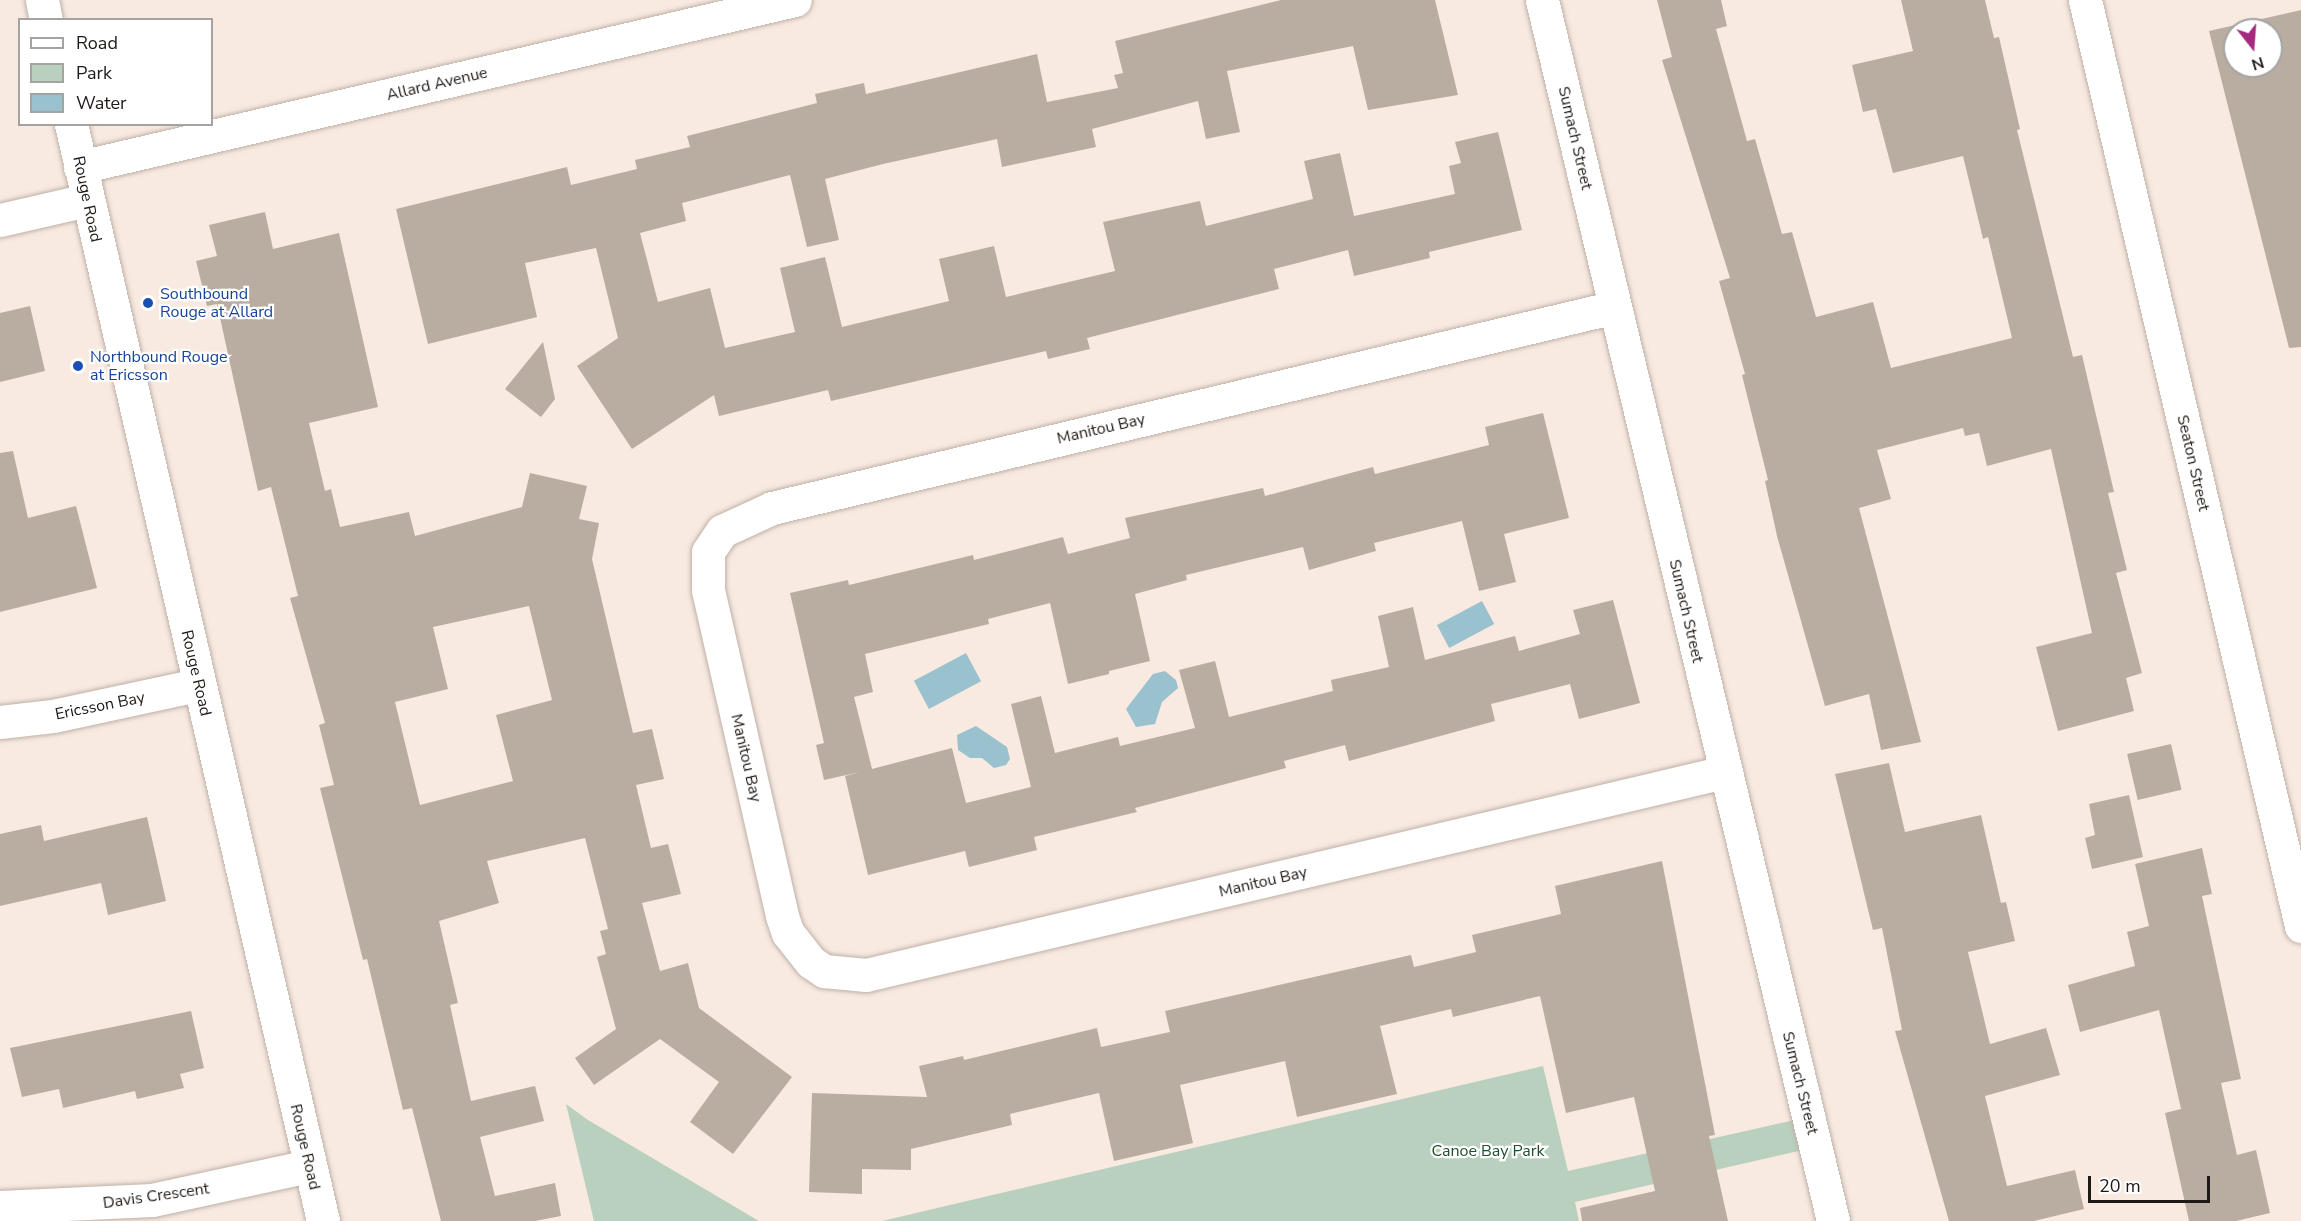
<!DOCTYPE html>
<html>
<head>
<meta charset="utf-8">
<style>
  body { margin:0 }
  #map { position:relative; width:2301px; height:1221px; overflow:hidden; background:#f8eae0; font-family:"Nunito Sans",sans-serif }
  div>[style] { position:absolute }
  .green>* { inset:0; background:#b9d0be }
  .water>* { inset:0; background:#9ac1ce; transform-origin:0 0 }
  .building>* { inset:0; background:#b9ada2; transform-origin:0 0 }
  .roads { filter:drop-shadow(0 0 2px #bfb1a8) drop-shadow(0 0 2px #bfb1a8) }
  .minor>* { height:33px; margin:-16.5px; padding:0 16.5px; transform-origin:16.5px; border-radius:16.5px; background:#fff }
  .dots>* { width:16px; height:16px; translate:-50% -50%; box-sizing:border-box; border:3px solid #fff; border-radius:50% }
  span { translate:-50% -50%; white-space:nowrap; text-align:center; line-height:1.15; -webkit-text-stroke:4.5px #fff; paint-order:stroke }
  .street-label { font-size:16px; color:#1e1916 }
  .transit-label { font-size:16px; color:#164399 }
  .left { translate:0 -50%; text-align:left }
  .park-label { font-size:16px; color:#1f4e2e }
  .legend { position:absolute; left:18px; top:18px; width:195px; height:108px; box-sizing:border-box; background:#fff; border:2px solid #a5a3a2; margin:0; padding:8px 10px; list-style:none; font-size:18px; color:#1e1916 }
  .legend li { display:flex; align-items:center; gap:12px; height:30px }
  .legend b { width:30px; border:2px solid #a5a3a2 }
  .north { position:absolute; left:2223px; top:18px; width:60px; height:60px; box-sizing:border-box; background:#fff; border:2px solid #a5a3a2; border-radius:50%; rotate:163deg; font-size:16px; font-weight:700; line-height:24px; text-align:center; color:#1e1916 }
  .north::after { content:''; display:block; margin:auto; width:21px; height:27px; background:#a52a7d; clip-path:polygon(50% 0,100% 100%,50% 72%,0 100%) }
  .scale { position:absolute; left:2088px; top:1176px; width:122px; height:27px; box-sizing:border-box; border:3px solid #1e1916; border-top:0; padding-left:8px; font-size:18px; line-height:21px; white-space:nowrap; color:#1e1916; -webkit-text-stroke:4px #fff; paint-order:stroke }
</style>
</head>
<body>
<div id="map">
  <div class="green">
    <div style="clip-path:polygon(1543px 1066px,1568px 1171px,1808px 1117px,1816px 1147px,1575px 1202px,1579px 1221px,882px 1221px)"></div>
    <div style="clip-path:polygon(566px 1104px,588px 1120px,759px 1221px,594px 1221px)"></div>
  </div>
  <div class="water">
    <div style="left:1482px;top:601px;width:26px;height:51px;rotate:62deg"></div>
    <div style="left:966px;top:653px;width:32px;height:59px;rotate:62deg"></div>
    <div style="clip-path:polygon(1165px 671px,1176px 680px,1178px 688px,1162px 702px,1155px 724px,1136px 727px,1126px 709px,1153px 674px)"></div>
    <div style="clip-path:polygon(976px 726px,1007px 747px,1010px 759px,1006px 765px,994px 768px,982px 758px,970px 758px,958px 750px,957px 735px)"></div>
  </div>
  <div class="building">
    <div style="clip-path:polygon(1281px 0,1435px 0,1458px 95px,1368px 110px,1353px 46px,1227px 71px,1240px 132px,1206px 139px,1198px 101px,1092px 129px,1096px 147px,1002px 167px,997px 139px,883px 164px,825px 179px,839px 240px,807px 247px,790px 175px,682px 203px,686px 221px,640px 233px,658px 302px,710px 288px,725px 348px,795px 332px,780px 268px,825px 257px,842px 327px,949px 301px,939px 259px,994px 246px,1006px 297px,1115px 271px,1103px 222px,1200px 201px,1206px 226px,1313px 199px,1304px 161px,1340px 153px,1354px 216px,1455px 194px,1449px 166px,1461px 163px,1455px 142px,1498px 132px,1522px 230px,1429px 252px,1430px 258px,1354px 276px,1348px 250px,1274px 269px,1279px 289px,1087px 338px,1090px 349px,1048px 359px,1046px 351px,831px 401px,828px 390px,719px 416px,714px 395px,632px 449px,577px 366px,618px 338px,596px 248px,525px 263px,537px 317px,428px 344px,396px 209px,567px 167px,571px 185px,637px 169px,635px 160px,690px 147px,687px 136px,817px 103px,815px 94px,864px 83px,866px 94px,1037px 54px,1047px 102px,1118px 88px,1114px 75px,1123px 73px,1115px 41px)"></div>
    <div style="clip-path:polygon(1657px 0,1721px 0,1727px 26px,1716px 29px,1747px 141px,1755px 139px,1782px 234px,1792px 232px,1816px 317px,1873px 302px,1891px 368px,2012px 338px,1988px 237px,1983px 239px,1963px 156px,1893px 173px,1876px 109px,1863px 112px,1852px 65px,1913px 51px,1901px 0,1985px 0,1994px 38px,1999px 37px,2020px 129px,2017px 130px,2073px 357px,2082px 355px,2114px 492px,2108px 493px,2127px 570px,2116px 573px,2142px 673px,2126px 678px,2134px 711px,2058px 731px,2036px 647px,2092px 633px,2051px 449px,1987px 466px,1979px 433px,1965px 436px,1963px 428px,1877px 450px,1891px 499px,1859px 508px,1921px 742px,1881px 750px,1869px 694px,1825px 706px,1777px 536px,1765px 481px,1768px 480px,1742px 375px,1745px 374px,1719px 281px,1730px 278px,1662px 60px,1672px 57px)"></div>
    <div style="clip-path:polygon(evenodd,2301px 10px,2301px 347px,2289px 348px,2209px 31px,2301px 10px,2235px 30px,2271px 30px,2271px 66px,2235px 66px,2235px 30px)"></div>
    <div style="clip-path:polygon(evenodd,265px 212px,273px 249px,339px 233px,378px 407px,309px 423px,325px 491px,331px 489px,340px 527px,409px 512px,415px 536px,522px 507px,530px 473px,587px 486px,579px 519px,599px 523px,592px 559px,633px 733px,652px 729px,664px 779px,636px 785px,651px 848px,668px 844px,681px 894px,642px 903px,660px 971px,688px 963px,699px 1008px,792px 1077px,733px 1154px,690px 1122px,719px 1082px,660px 1039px,594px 1085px,575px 1058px,616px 1029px,597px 957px,606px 954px,600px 931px,608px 929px,585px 838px,487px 861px,499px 903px,439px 921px,458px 1003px,450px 1005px,471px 1101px,535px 1086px,544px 1121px,480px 1137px,495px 1196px,555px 1183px,561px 1216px,535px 1221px,441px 1221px,412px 1108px,403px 1110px,367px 959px,363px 960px,320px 788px,334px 785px,319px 725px,325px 723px,290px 598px,298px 596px,271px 487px,258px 491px,217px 304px,207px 306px,196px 261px,217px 256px,209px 225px,265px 212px,529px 606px,552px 700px,496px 715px,513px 781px,420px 805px,395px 702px,448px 689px,433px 627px,529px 606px)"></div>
    <div style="clip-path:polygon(30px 306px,45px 371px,0 382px,0 313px)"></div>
    <div style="clip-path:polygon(543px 342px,555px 399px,541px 417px,505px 389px)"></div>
    <div style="clip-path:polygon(1543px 413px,1569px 518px,1504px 534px,1516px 582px,1479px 591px,1462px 521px,1374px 543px,1376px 551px,1309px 570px,1303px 547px,1186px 575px,1187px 580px,1135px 594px,1150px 661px,1109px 671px,1109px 674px,1068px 684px,1050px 603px,988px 619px,989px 624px,865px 654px,873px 692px,854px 697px,872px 769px,952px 748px,966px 803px,1031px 787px,1011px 704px,1041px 696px,1055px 753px,1118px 737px,1120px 746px,1195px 728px,1179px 670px,1215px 661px,1229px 717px,1333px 691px,1331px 680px,1389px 667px,1378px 616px,1413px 607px,1425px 660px,1515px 636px,1519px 651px,1580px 634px,1573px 610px,1613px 600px,1640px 703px,1579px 719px,1570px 684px,1491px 704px,1495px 721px,1349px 761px,1345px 745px,1284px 761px,1286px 768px,1135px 808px,1137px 812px,1034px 837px,1037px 850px,969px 867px,965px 851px,868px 875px,845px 776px,860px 772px,824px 780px,816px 745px,824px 743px,790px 593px,848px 580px,849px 585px,973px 555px,974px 560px,1063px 537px,1068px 554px,1130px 538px,1125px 518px,1263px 488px,1265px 496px,1373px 467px,1375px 474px,1489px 445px,1485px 427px)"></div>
    <div style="clip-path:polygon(13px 451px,28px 518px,76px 506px,97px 588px,0 612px,0 453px)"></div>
    <div style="left:2171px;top:744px;width:47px;height:45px;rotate:77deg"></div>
    <div style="clip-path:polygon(1889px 763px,1905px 832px,1981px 815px,2001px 903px,2006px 902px,2015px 941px,1968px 952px,1990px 1044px,2046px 1028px,2060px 1075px,1985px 1096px,2007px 1186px,2075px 1170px,2084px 1209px,2034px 1221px,1949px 1221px,1895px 1031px,1902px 1030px,1882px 928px,1873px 930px,1835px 774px)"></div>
    <div style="clip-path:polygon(2129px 795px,2143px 857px,2092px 869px,2085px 838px,2095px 835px,2089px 804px)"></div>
    <div style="clip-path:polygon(147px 817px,166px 901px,108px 915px,101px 883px,0 906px,0 834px,41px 825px,44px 841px)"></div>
    <div style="clip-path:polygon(2202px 848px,2212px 894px,2202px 896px,2241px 1079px,2221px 1083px,2237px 1155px,2256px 1150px,2270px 1213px,2236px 1221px,2189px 1221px,2165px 1113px,2181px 1109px,2159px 1010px,2080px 1032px,2068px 985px,2135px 966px,2127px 932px,2149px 926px,2135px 864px)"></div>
    <div style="clip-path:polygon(1662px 861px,1715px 1135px,1709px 1136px,1728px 1221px,1582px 1221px,1580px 1208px,1655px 1191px,1634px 1097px,1566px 1113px,1540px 996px,1453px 1017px,1451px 1009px,1380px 1026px,1397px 1094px,1297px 1117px,1285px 1061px,1180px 1085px,1193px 1143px,1114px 1161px,1099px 1093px,1010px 1114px,1012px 1125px,911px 1149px,911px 1170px,862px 1169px,862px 1194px,809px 1192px,812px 1093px,927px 1097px,919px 1066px,963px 1056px,964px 1060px,1097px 1028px,1101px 1047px,1170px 1032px,1165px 1011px,1411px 955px,1414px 967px,1476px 952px,1472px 935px,1561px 914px,1555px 886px)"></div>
    <div style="clip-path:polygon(191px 1011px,204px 1068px,180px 1074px,184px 1088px,137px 1099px,135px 1091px,63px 1108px,59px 1089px,22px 1097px,10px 1048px)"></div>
  </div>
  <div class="roads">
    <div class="minor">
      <div style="left:42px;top:0;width:20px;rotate:79deg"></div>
      <div style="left:1542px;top:0;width:1255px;rotate:76.59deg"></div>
      <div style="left:2085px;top:0;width:951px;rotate:76.87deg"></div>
      <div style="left:71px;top:124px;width:1126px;rotate:77.06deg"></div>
      <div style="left:80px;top:167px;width:734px;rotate:-13.15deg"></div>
      <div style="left:0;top:220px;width:89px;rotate:-12.9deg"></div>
      <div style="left:1615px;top:307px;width:867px;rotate:166.59deg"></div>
      <div style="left:772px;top:508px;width:55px;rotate:155.3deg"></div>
      <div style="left:722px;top:531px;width:25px;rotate:124deg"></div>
      <div style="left:708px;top:552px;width:38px;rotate:90deg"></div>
      <div style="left:708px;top:590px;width:334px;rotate:77.2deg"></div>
      <div style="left:782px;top:916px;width:18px;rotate:71deg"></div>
      <div style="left:788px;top:933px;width:37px;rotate:52deg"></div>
      <div style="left:811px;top:962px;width:16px;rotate:35deg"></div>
      <div style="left:824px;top:971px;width:42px;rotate:5.4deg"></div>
      <div style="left:866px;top:975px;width:882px;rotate:-13.31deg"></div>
      <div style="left:0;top:722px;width:53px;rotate:-6.5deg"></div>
      <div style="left:53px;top:716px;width:148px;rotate:-12.1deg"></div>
      <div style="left:0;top:1207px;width:152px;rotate:-2.6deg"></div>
      <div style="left:152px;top:1200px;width:161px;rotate:-12.2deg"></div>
    </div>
  </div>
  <div class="dots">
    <div style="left:148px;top:303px;background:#1a4fb4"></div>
    <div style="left:78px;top:366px;background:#1a4fb4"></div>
  </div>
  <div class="street-label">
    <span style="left:437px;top:84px;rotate:-13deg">Allard Avenue</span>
    <span style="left:1575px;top:138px;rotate:77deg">Sumach Street</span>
    <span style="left:87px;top:199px;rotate:78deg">Rouge Road</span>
    <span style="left:1101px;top:429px;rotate:-13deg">Manitou Bay</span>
    <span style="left:2193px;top:463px;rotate:77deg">Seaton Street</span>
    <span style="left:1686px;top:611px;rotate:77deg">Sumach Street</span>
    <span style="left:196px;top:673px;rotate:77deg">Rouge Road</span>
    <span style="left:100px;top:706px;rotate:-11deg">Ericsson Bay</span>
    <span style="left:746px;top:758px;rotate:77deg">Manitou Bay</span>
    <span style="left:1263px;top:882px;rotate:-13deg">Manitou Bay</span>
    <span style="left:1800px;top:1083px;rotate:76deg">Sumach Street</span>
    <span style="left:305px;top:1147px;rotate:77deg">Rouge Road</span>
    <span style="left:156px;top:1196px;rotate:-8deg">Davis Crescent</span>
  </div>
  <div class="transit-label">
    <span class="left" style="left:160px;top:303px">Southbound<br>Rouge at Allard</span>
    <span class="left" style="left:90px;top:366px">Northbound Rouge<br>at Ericsson</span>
  </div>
  <div class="park-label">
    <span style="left:1488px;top:1151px">Canoe Bay Park</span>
  </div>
  <ul class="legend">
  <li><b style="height:8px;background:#fff"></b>Road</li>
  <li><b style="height:16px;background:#b9d0be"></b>Park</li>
  <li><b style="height:16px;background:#9ac1ce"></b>Water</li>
  </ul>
  <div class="north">N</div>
  <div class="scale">20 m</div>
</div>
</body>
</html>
